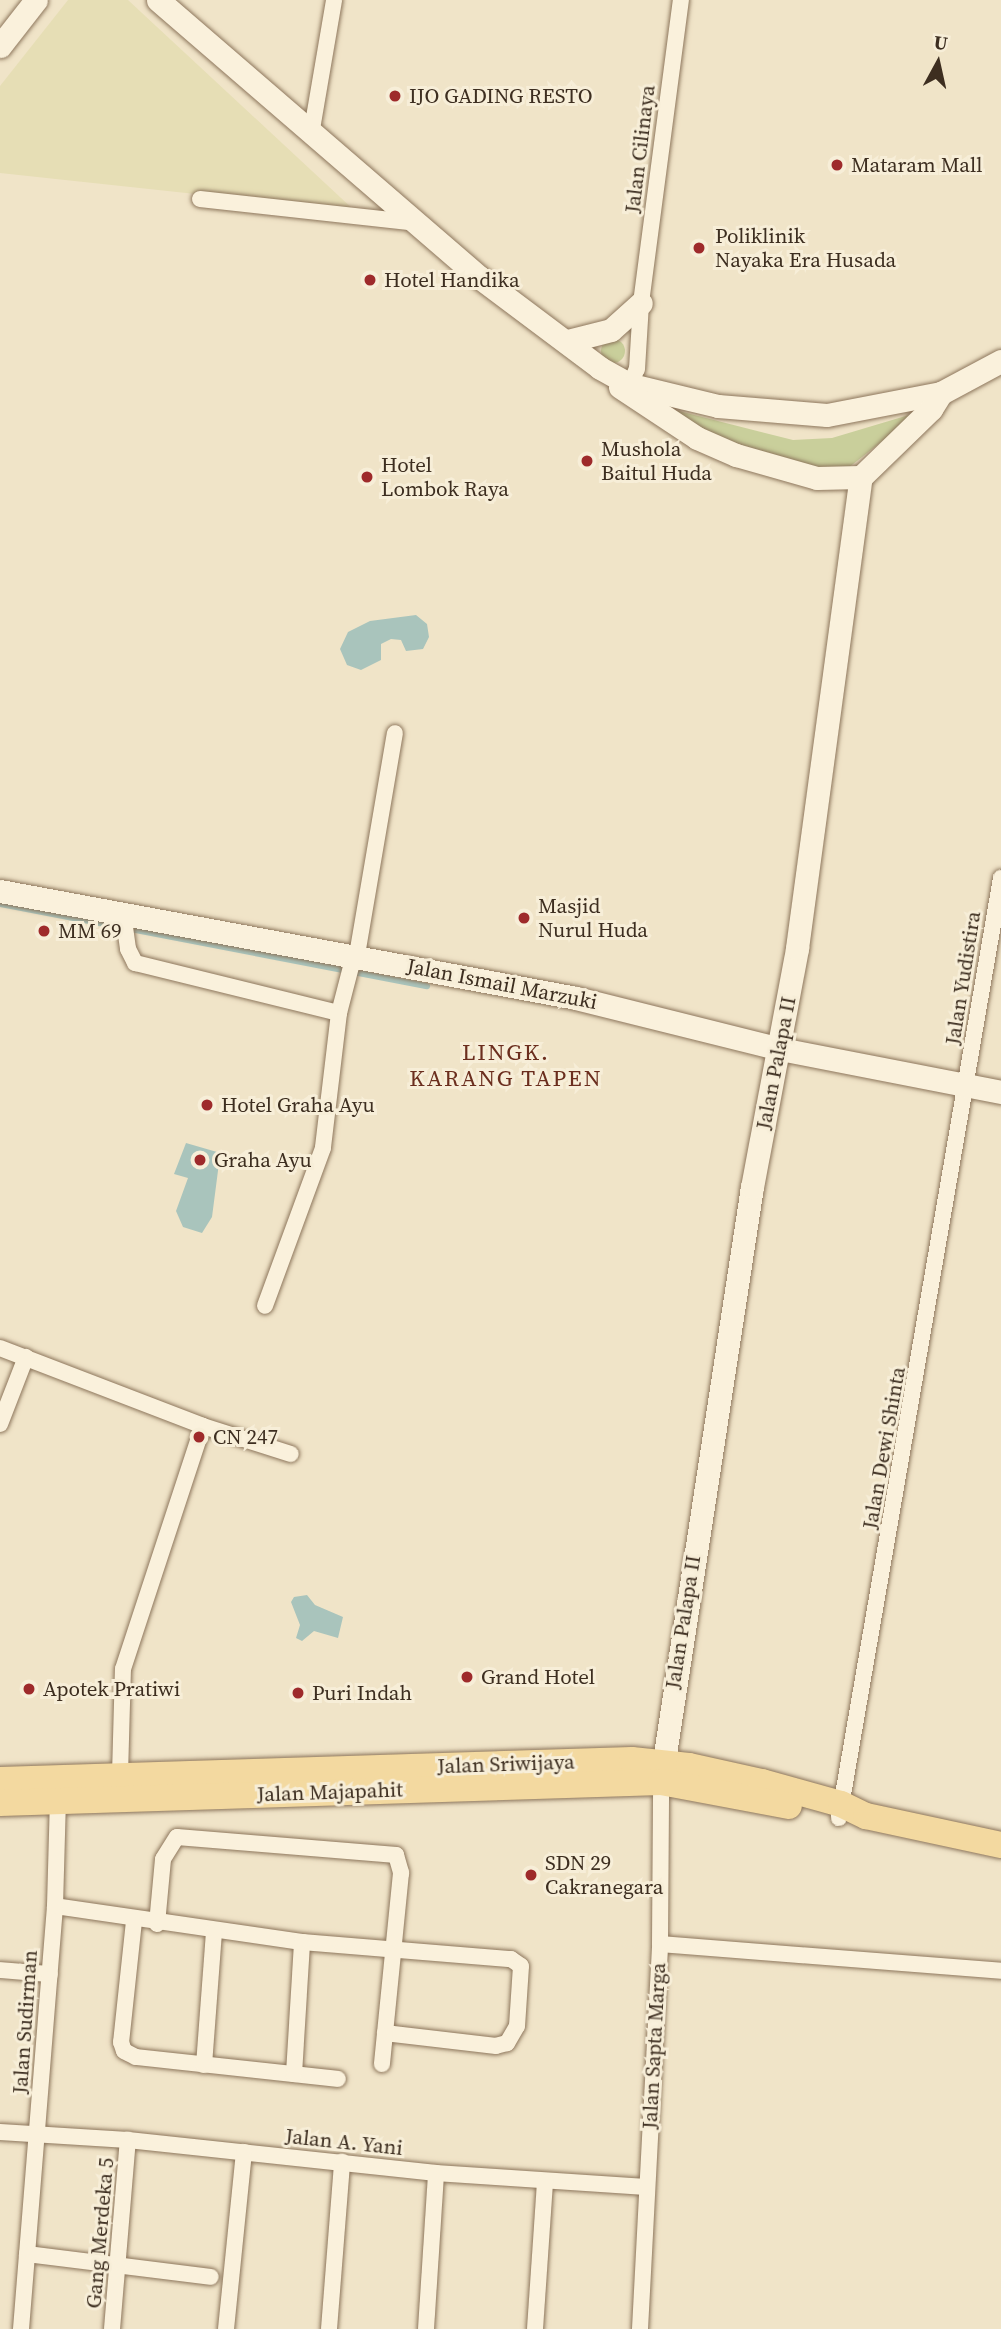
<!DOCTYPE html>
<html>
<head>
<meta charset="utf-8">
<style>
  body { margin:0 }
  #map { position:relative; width:1001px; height:2329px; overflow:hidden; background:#f0e4c8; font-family:"Source Serif 4",serif }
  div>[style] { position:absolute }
  .farmland>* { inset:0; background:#e6deb5 }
  .green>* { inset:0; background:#c9cf9b }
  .round { border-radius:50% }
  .water>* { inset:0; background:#a9c4bc }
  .stream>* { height:6px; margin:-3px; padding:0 3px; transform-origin:3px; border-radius:3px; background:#a9c4bc }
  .roads { filter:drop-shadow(0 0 2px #8d765c) drop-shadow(0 0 2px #8d765c) }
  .street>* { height:16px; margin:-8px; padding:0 8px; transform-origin:8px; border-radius:8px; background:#faf1dc }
  .secondary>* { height:23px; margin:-11.5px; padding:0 11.5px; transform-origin:11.5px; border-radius:11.5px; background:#faf1dc }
  .primary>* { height:26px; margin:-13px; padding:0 13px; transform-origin:13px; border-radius:13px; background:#f3d9a0 }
  .dots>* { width:19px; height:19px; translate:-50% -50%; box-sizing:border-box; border:4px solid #f7eed8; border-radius:50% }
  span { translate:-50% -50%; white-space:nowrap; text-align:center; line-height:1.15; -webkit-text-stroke:6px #f7eed8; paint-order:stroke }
  .poi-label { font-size:21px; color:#3d2e20 }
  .left { translate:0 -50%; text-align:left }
  .street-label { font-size:21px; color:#3d2e20 }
  .neighbourhood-label { font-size:23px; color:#6b2e1e; letter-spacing:2px }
  .north { position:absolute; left:903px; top:28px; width:70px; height:70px; -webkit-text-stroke:5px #f7eed8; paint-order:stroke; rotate:8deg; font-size:19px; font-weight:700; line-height:28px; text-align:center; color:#3d2e20 }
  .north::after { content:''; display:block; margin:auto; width:24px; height:32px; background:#3d2e20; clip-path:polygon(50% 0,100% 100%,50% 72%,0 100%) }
</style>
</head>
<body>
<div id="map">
  <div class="farmland">
    <div style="clip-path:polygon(68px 0,128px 0,355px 211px,0 173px,0 86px)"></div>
  </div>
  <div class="green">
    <div class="round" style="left:601px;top:339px;width:24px;height:24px"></div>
    <div style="clip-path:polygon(659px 406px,793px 440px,832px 438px,919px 412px,843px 472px,804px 466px,707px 433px)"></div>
  </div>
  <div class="water">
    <div style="clip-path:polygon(416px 615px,427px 624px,429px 637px,423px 649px,406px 651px,401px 640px,391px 639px,381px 644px,381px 660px,361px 670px,347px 665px,340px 649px,348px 632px,370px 621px)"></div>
    <div style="clip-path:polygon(186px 1143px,217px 1152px,219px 1163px,212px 1217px,202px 1233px,183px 1227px,176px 1211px,188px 1178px,174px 1174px)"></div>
    <div style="clip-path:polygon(307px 1595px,315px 1605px,343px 1617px,338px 1638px,314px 1631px,302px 1641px,296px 1638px,300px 1625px,291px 1602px,294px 1597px)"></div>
  </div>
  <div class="stream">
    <div style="left:0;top:904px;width:435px;rotate:10.9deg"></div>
  </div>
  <div class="roads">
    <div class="street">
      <div style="left:311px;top:135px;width:137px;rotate:-80.3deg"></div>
      <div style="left:200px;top:199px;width:217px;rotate:6.3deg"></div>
      <div style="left:627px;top:392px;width:25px;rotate:-67deg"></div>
      <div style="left:637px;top:369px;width:66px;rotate:-86.5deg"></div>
      <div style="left:641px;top:303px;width:306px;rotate:-82.5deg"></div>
      <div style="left:123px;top:913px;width:36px;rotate:82deg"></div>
      <div style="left:128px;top:949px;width:16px;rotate:63deg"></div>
      <div style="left:135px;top:963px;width:210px;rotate:13.8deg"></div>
      <div style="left:339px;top:1013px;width:136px;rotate:96.8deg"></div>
      <div style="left:323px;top:1148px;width:168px;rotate:110.2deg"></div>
      <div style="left:357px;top:955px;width:225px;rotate:-80.3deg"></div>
      <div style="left:339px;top:1013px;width:60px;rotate:-75.5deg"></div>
      <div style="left:0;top:1348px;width:217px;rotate:21deg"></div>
      <div style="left:203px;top:1426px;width:92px;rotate:17.7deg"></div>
      <div style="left:0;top:1424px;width:72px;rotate:-68.8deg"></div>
      <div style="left:120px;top:1775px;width:106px;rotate:-88.4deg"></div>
      <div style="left:123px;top:1669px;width:256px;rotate:-71.8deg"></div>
      <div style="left:839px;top:1818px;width:954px;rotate:-80.22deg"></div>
      <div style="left:55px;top:1906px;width:250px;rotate:8.3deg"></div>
      <div style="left:302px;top:1942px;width:210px;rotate:4.7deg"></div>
      <div style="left:511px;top:1959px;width:12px;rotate:35deg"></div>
      <div style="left:521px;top:1966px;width:60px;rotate:93.8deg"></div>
      <div style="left:517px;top:2026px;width:20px;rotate:120deg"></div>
      <div style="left:507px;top:2043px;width:11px;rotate:165deg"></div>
      <div style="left:496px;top:2046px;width:112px;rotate:-173.3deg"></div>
      <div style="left:134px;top:1921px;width:122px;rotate:96.1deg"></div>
      <div style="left:121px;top:2042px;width:9px;rotate:72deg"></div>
      <div style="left:124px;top:2051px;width:13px;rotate:27deg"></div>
      <div style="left:136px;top:2057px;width:203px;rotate:6.2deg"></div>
      <div style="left:157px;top:1924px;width:65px;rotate:-84.7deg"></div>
      <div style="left:163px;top:1859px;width:26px;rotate:-58deg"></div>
      <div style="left:177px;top:1837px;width:220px;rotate:4.7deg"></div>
      <div style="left:396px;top:1855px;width:19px;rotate:74deg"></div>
      <div style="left:401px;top:1873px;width:192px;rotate:95.7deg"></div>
      <div style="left:660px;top:1944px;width:342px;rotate:4.5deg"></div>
      <div style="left:0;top:1970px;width:50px;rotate:4.6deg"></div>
      <div style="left:204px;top:2065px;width:134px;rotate:-85.7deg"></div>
      <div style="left:294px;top:2074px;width:132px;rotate:-86.5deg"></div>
      <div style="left:0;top:2132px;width:128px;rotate:3.6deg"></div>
      <div style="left:128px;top:2140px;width:310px;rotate:6.1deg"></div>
      <div style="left:436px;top:2173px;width:210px;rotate:3.8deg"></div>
      <div style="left:27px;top:2254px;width:185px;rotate:7.1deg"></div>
      <div style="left:21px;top:2329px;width:424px;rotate:-85.4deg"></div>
      <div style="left:55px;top:1906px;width:106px;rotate:-88.4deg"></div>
      <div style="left:112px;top:2329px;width:190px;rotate:-85.2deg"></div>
      <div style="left:226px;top:2329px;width:178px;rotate:-84.2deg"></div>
      <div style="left:329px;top:2329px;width:168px;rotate:-85.5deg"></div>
      <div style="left:426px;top:2329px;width:156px;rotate:-86.3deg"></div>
      <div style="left:535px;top:2329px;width:147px;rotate:-86.1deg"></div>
      <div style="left:640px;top:2329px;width:386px;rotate:-87deg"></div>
      <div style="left:660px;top:1944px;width:162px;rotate:-89.6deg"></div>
    </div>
    <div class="secondary">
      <div style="left:158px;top:0;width:424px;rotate:40.8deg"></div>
      <div style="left:479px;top:277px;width:151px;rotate:36.9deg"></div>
      <div style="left:600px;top:368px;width:35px;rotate:29deg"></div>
      <div style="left:631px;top:385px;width:89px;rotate:13.6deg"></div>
      <div style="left:718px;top:406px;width:109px;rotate:4.7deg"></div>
      <div style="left:827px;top:415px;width:116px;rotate:-10.9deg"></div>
      <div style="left:941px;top:393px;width:68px;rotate:-28.1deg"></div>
      <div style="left:0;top:46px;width:58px;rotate:-52deg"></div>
      <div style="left:568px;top:341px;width:44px;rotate:-14.3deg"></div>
      <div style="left:611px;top:330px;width:40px;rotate:-42deg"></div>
      <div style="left:620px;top:387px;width:92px;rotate:33.5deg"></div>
      <div style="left:697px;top:438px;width:43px;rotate:23.6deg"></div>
      <div style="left:736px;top:455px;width:84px;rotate:15.9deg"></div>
      <div style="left:817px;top:478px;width:44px;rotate:-1.3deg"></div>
      <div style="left:0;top:891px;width:586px;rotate:10.52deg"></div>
      <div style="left:576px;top:998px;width:210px;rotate:14deg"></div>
      <div style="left:780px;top:1049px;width:225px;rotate:11deg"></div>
      <div style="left:661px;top:1780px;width:600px;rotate:-81.28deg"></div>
      <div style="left:752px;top:1187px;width:243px;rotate:-79.3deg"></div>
      <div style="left:797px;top:948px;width:475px;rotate:-82.3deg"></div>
      <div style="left:861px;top:477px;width:98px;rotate:-44.2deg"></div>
      <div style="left:931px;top:409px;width:19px;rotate:-58deg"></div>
    </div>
    <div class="primary">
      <div style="left:0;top:1780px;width:632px;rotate:-1.81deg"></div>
      <div style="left:632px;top:1760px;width:57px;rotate:6deg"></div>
      <div style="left:689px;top:1766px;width:75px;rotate:12.4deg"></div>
      <div style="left:762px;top:1782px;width:82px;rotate:15.6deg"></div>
      <div style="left:841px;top:1804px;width:28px;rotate:26deg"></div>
      <div style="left:866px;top:1816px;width:138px;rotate:12.1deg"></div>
      <div style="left:0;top:1803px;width:661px;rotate:-1.82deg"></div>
      <div style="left:661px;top:1782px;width:130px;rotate:10.6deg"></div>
    </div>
  </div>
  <div class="dots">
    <div style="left:395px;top:96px;background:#9e2a2b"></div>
    <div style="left:837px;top:165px;background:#9e2a2b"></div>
    <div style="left:699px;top:248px;background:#9e2a2b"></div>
    <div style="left:370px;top:280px;background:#9e2a2b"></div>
    <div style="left:587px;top:461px;background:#9e2a2b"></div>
    <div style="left:367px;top:477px;background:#9e2a2b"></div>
    <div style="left:524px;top:918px;background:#9e2a2b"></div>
    <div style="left:44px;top:931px;background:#9e2a2b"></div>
    <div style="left:207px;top:1105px;background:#9e2a2b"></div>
    <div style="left:200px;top:1160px;background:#9e2a2b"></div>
    <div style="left:199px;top:1437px;background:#9e2a2b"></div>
    <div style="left:467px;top:1677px;background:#9e2a2b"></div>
    <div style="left:29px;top:1689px;background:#9e2a2b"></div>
    <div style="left:298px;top:1693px;background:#9e2a2b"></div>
    <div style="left:531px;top:1875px;background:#9e2a2b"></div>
  </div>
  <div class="poi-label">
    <span class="left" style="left:409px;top:96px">IJO GADING RESTO</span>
    <span class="left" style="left:851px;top:165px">Mataram Mall</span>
    <span class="left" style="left:715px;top:248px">Poliklinik<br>Nayaka Era Husada</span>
    <span class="left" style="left:384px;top:280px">Hotel Handika</span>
    <span class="left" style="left:601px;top:461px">Mushola<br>Baitul Huda</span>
    <span class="left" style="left:381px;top:477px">Hotel<br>Lombok Raya</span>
    <span class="left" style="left:538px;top:918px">Masjid<br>Nurul Huda</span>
    <span class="left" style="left:58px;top:931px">MM 69</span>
    <span class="left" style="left:221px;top:1105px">Hotel Graha Ayu</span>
    <span class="left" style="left:214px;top:1160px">Graha Ayu</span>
    <span class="left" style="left:213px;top:1437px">CN 247</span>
    <span class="left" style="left:481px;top:1677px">Grand Hotel</span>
    <span class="left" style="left:43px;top:1689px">Apotek Pratiwi</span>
    <span class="left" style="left:312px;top:1693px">Puri Indah</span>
    <span class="left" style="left:545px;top:1875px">SDN 29<br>Cakranegara</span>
  </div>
  <div class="street-label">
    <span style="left:640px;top:149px;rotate:-83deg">Jalan Cilinaya</span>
    <span style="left:963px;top:978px;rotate:-81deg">Jalan Yudistira</span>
    <span style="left:502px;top:984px;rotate:11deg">Jalan Ismail Marzuki</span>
    <span style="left:776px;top:1063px;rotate:-79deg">Jalan Palapa II</span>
    <span style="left:884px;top:1448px;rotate:-80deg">Jalan Dewi Shinta</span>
    <span style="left:683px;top:1622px;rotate:-81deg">Jalan Palapa II</span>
    <span style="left:506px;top:1764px;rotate:-2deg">Jalan Sriwijaya</span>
    <span style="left:330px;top:1792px;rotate:-2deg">Jalan Majapahit</span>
    <span style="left:25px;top:2022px;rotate:-86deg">Jalan Sudirman</span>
    <span style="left:654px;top:2046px;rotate:-87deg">Jalan Sapta Marga</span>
    <span style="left:344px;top:2142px;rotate:6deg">Jalan A. Yani</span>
    <span style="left:100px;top:2233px;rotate:-85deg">Gang Merdeka 5</span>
  </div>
  <div class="neighbourhood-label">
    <span style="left:506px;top:1065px">LINGK.<br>KARANG TAPEN</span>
  </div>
  <div class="north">U</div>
</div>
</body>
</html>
